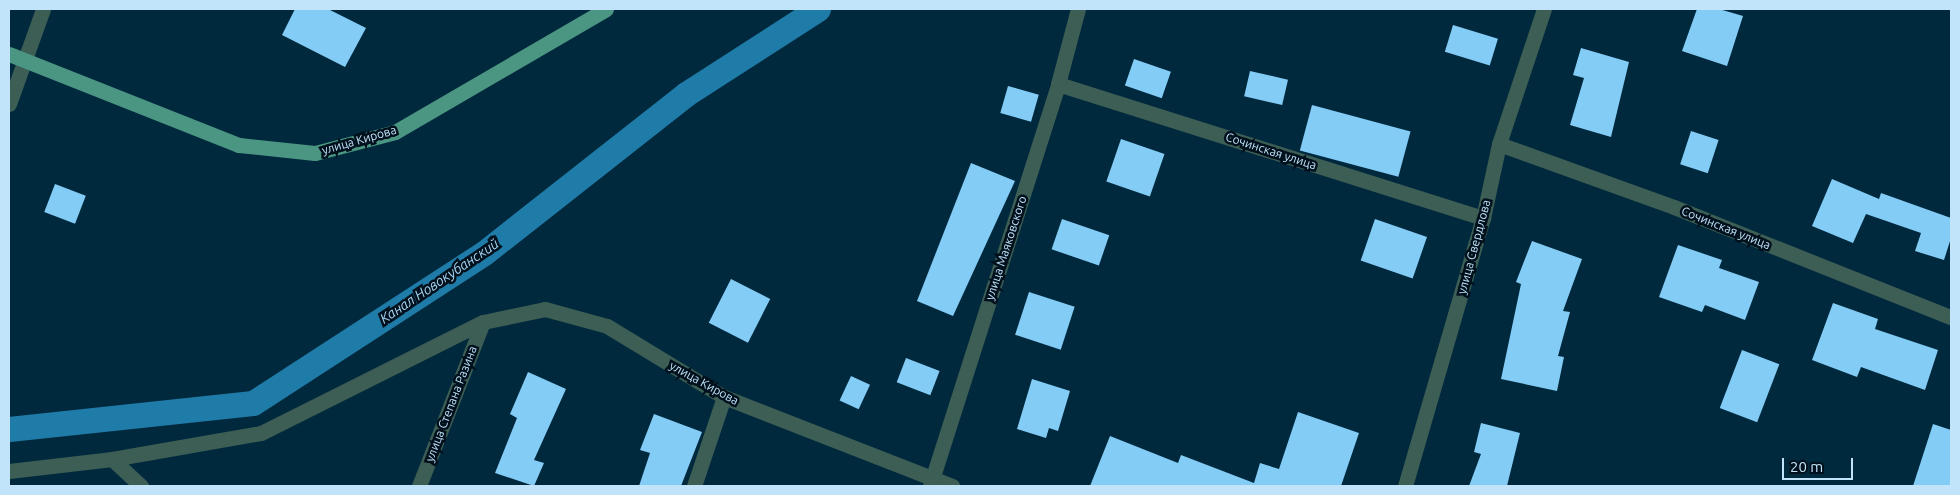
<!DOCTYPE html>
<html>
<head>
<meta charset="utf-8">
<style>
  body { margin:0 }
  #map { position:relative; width:1960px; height:495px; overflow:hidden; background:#00293d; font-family:Ubuntu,sans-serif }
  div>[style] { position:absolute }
  .canal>* { height:25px; margin:-12.5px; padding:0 12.5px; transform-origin:12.5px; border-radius:12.5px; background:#1f7ba7 }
  .building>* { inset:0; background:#83ccf6; transform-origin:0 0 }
  .street>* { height:15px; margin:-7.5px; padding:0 7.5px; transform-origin:7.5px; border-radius:7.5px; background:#3c5e54 }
  .primary>* { height:15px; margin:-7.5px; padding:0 7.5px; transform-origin:7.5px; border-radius:7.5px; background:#4b9683 }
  span { translate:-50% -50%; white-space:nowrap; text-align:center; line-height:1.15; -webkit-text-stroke:5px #00101c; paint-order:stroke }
  .street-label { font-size:12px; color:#c1e4fa }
  .water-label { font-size:14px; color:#a5d5f3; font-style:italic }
  .frame { position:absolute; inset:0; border:10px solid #c1e4fa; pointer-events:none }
  .scale { position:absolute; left:1782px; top:458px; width:71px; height:22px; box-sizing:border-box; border:2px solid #c1e4fa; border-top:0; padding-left:6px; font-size:15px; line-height:18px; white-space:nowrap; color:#c1e4fa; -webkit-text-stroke:4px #00101c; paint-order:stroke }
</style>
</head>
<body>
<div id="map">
  <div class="canal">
    <div style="left:9px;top:429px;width:245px;rotate:-6.1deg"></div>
    <div style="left:253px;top:403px;width:275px;rotate:-33deg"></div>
    <div style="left:484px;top:253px;width:257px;rotate:-38.2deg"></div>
    <div style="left:686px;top:94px;width:157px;rotate:-32.8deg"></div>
  </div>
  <div class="building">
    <div style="clip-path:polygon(295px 9px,328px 9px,366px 28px,345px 67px,282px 35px)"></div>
    <div style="clip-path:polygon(1697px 9px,1719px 9px,1743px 16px,1727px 66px,1682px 51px)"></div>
    <div style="left:1453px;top:25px;width:47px;height:28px;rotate:17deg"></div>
    <div style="clip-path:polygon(1581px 48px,1629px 62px,1611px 137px,1570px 125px,1584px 78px,1573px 75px)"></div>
    <div style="left:1134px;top:59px;width:39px;height:28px;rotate:19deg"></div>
    <div style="left:1250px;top:71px;width:39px;height:26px;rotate:13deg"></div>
    <div style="left:1008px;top:86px;width:32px;height:28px;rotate:16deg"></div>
    <div style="left:1312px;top:105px;width:102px;height:47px;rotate:15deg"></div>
    <div style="left:1691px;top:131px;width:29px;height:35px;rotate:18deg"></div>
    <div style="left:1121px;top:139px;width:46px;height:45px;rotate:19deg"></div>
    <div style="clip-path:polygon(971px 163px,1015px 181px,953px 316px,917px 301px)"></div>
    <div style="clip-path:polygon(1832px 179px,1879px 199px,1881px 193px,1951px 218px,1951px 238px,1944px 260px,1915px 251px,1921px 233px,1866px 214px,1853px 243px,1812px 226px)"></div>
    <div style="left:55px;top:184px;width:33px;height:30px;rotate:21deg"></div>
    <div style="left:1062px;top:219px;width:50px;height:32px;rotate:19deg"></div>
    <div style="left:1375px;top:219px;width:55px;height:44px;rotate:19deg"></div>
    <div style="clip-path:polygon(1532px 241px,1582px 259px,1563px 311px,1570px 312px,1558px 356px,1564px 357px,1557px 391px,1501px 379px,1521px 284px,1516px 282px)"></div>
    <div style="clip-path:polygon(1678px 245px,1722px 260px,1719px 268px,1759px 282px,1745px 320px,1705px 305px,1702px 312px,1659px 297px)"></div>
    <div style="left:731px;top:279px;width:44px;height:49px;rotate:27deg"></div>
    <div style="left:1029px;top:292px;width:48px;height:45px;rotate:18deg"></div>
    <div style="clip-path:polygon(1833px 303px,1878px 319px,1875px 329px,1938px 350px,1925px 390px,1861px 367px,1857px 377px,1812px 360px)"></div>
    <div style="left:1742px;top:350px;width:40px;height:62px;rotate:21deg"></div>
    <div style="left:906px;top:358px;width:36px;height:26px;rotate:21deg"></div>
    <div style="clip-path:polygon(528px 372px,566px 389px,534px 460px,544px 463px,534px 486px,495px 473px,517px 418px,510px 414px)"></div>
    <div style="left:851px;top:376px;width:21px;height:27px;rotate:25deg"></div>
    <div style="clip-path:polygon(1032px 379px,1070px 391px,1058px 431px,1049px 428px,1046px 438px,1017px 429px)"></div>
    <div style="clip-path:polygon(1298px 412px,1359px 433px,1341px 486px,1090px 486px,1110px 436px,1178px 463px,1181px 455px,1254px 483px,1260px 463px,1279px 469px)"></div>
    <div style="clip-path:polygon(654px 414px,702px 432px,681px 486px,639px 486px,650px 453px,640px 450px)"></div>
    <div style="clip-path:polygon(1481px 423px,1520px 433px,1507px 486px,1469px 486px,1481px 454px,1474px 452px)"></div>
    <div style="clip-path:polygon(1933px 424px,1951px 430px,1951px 486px,1913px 486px)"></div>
  </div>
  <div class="street">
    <div style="left:1058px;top:84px;width:446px;rotate:17.5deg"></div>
    <div style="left:9px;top:104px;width:101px;rotate:-70.3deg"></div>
    <div style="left:1499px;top:144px;width:186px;rotate:19.8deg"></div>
    <div style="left:1674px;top:207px;width:298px;rotate:21.7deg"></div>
    <div style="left:112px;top:459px;width:40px;rotate:43deg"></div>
    <div style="left:9px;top:471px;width:104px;rotate:-6.6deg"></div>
    <div style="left:112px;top:459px;width:151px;rotate:-9.9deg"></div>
    <div style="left:261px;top:433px;width:248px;rotate:-26.6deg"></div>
    <div style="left:483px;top:322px;width:63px;rotate:-11.8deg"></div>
    <div style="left:545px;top:309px;width:64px;rotate:15.3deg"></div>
    <div style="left:607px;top:326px;width:137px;rotate:31.3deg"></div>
    <div style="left:724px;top:397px;width:245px;rotate:21.3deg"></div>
    <div style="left:419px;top:486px;width:176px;rotate:-68.7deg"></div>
    <div style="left:694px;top:486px;width:94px;rotate:-71.4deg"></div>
    <div style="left:930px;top:486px;width:422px;rotate:-72.3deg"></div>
    <div style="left:1058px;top:84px;width:78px;rotate:-75.1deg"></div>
    <div style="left:1405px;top:486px;width:279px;rotate:-73.8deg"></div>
    <div style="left:1483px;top:218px;width:76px;rotate:-77.8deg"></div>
    <div style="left:1499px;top:144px;width:142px;rotate:-71.6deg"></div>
  </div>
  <div class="primary">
    <div style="left:9px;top:54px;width:247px;rotate:21.6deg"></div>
    <div style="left:239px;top:145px;width:76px;rotate:6deg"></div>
    <div style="left:315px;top:153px;width:83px;rotate:-14.7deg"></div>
    <div style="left:395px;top:132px;width:244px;rotate:-30.2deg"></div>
  </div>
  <div class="street-label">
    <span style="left:359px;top:140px;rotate:-16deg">улица Кирова</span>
    <span style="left:1271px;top:151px;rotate:18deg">Сочинская улица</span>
    <span style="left:1726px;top:228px;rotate:22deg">Сочинская улица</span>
    <span style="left:1474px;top:247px;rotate:-75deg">улица Свердлова</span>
    <span style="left:1006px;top:248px;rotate:-72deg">улица Маяковского</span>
    <span style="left:704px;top:383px;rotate:29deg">улица Кирова</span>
    <span style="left:451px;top:404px;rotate:-69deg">улица Степана Разина</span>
  </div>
  <div class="water-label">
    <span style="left:439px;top:281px;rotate:-34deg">Канал Новокубанский</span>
  </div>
  <div class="frame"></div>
  <div class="scale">20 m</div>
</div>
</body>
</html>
